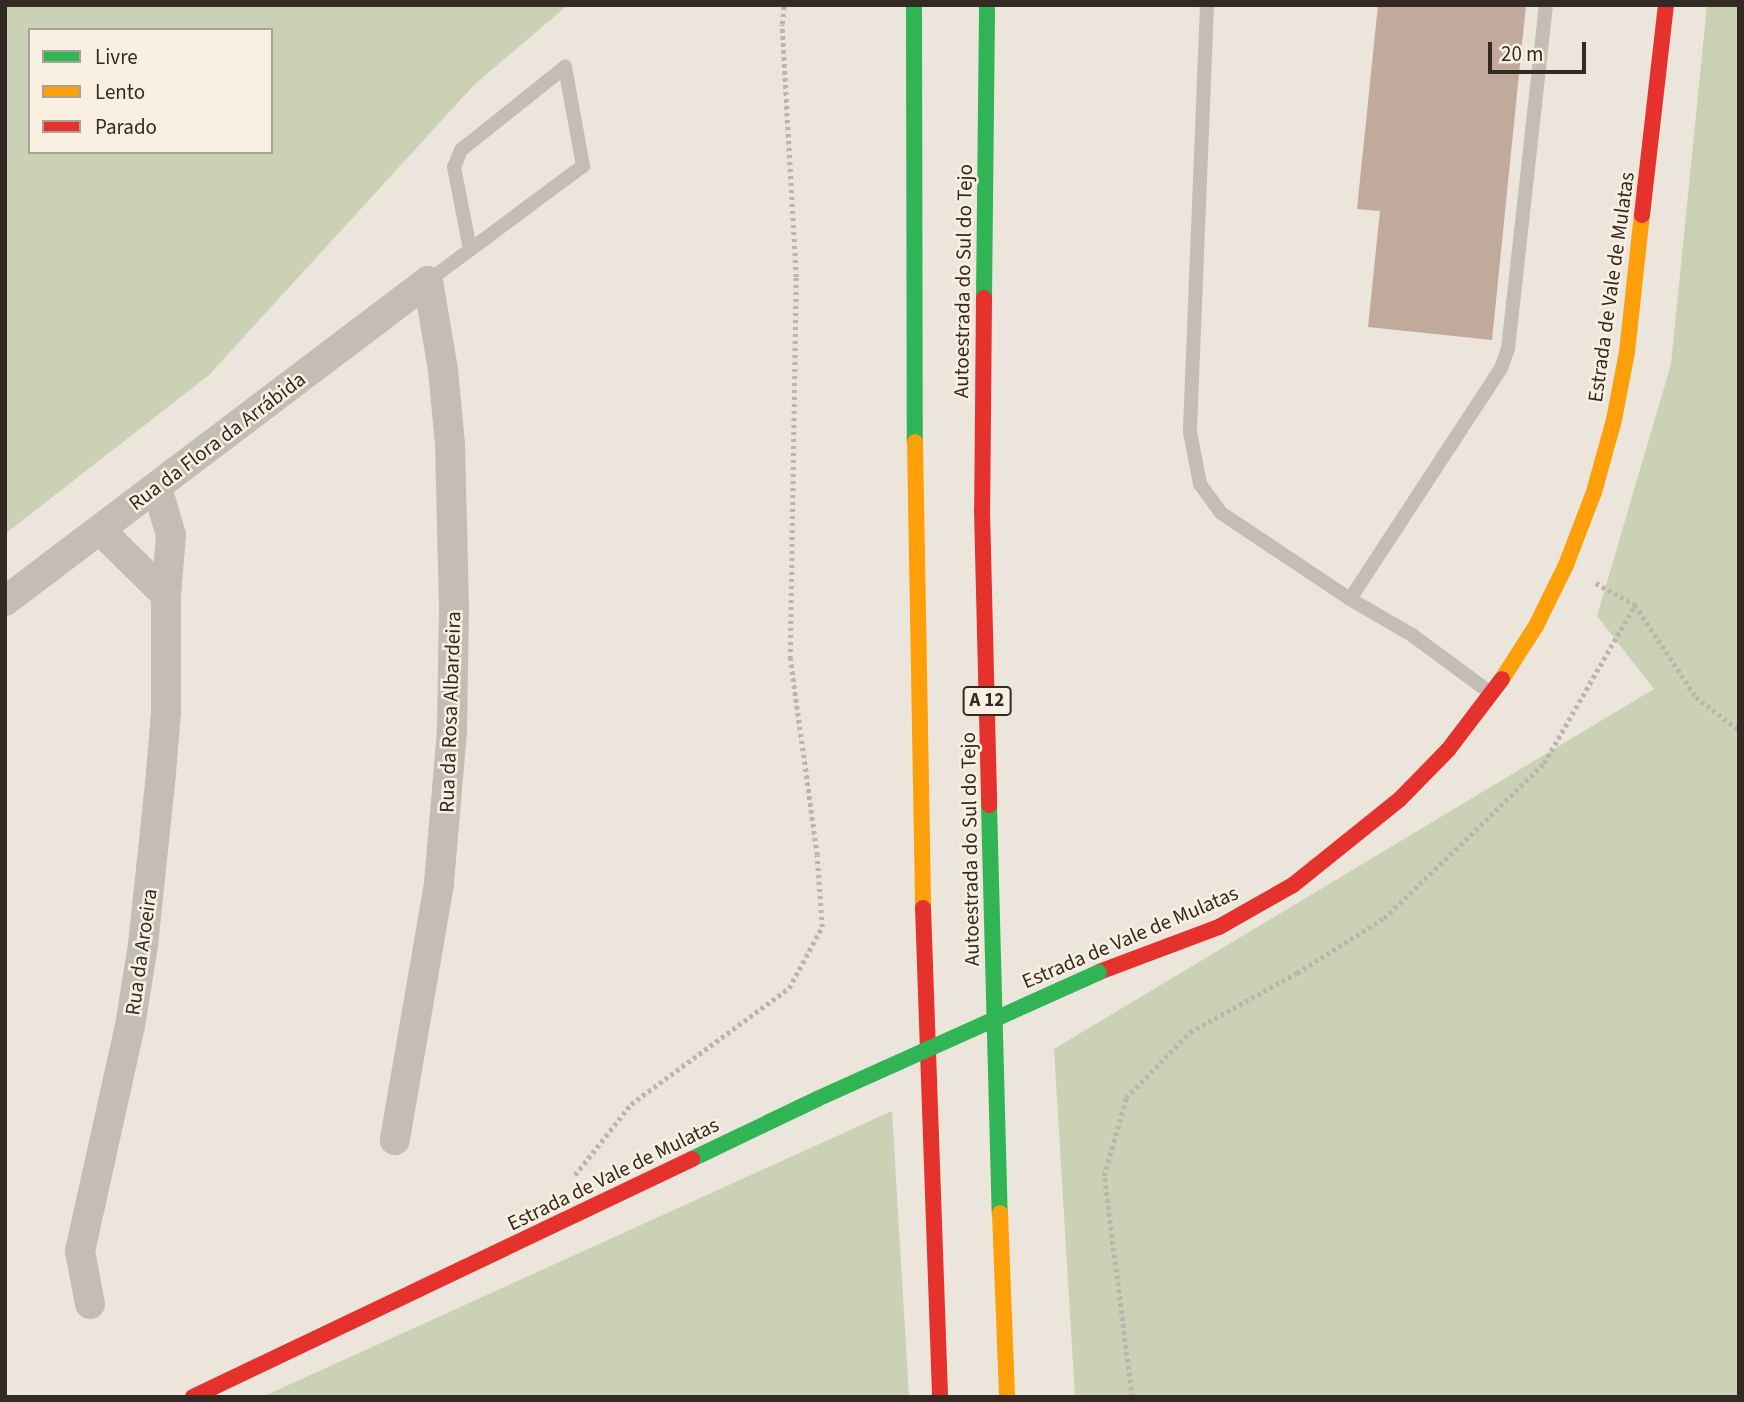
<!DOCTYPE html>
<html>
<head>
<meta charset="utf-8">
<style>
  body { margin:0 }
  #map { position:relative; width:1744px; height:1402px; overflow:hidden; background:#ece5db; font-family:"Source Sans 3",sans-serif }
  div>[style] { position:absolute }
  .green>* { inset:0; background:#cbd1b4 }
  .building>* { inset:0; background:#c1a99c }
  .path>* { height:4.5px; margin-top:-2.25px; transform-origin:0; background:repeating-linear-gradient(90deg,#bcb5ae 0 3.5px,transparent 0 7px) }
  .lane>* { height:14px; margin:-7px; padding:0 7px; transform-origin:7px; border-radius:7px; background:#c4bdb5 }
  .street>* { height:30px; margin:-15px; padding:0 15px; transform-origin:15px; border-radius:15px; background:#c4bdb5 }
  .fast>* { height:16px; margin:-8px; padding:0 8px; transform-origin:8px; border-radius:8px; background:#30b455 }
  .slow>* { height:16px; margin:-8px; padding:0 8px; transform-origin:8px; border-radius:8px; background:#ff9f0a }
  .jam>* { height:16px; margin:-8px; padding:0 8px; transform-origin:8px; border-radius:8px; background:#e5322d }
  .fast-bridge>* { height:16px; margin:-8px; padding:0 8px; transform-origin:8px; border-radius:8px; background:#30b455 }
  span { translate:-50% -50%; white-space:nowrap; text-align:center; line-height:1.15; -webkit-text-stroke:5px #faf0e1; paint-order:stroke }
  .shield-label span { padding:2px 5px; background:#faf0e1; border:2px solid; border-radius:5px; -webkit-text-stroke-width:0 }
  .shield-label { font-size:19px; color:#342a24; font-weight:700 }
  .street-label { font-size:21px; color:#342a24 }
  .frame { position:absolute; inset:0; border:7px solid #342a24; pointer-events:none }
  .legend { position:absolute; left:28px; top:28px; width:245px; height:126px; box-sizing:border-box; background:#faf0e1; border:2px solid #aba195; margin:0; padding:9px 12px; list-style:none; font-size:21px; color:#342a24 }
  .legend li { display:flex; align-items:center; gap:14px; height:35px }
  .legend b { width:35px; border:2px solid #aba195 }
  .scale { position:absolute; left:1488px; top:42px; width:98px; height:32px; box-sizing:border-box; border:4px solid #342a24; border-top:0; padding-left:9px; font-size:21px; line-height:24px; white-space:nowrap; color:#342a24; -webkit-text-stroke:5px #faf0e1; paint-order:stroke }
</style>
</head>
<body>
<div id="map">
  <div class="green">
    <div style="clip-path:polygon(evenodd,5px 5px,568px 5px,474px 85px,209px 375px,5px 534px,5px 5px,30px 30px,271px 30px,271px 152px,30px 152px,30px 30px)"></div>
    <div style="clip-path:polygon(1707px 5px,1739px 5px,1739px 1397px,1075px 1397px,1054px 1049px,1654px 689px,1597px 616px,1671px 364px)"></div>
    <div style="clip-path:polygon(892px 1111px,909px 1397px,262px 1397px)"></div>
  </div>
  <div class="building">
    <div style="clip-path:polygon(1378px 5px,1526px 5px,1492px 340px,1368px 327px,1380px 211px,1357px 209px)"></div>
  </div>
  <div class="path">
    <div style="left:1596px;top:583px;width:45px;rotate:29.4deg"></div>
    <div style="left:1635px;top:605px;width:110px;rotate:56.5deg"></div>
    <div style="left:1696px;top:697px;width:54px;rotate:37.5deg"></div>
    <div style="left:575px;top:1175px;width:90px;rotate:-51.7deg"></div>
    <div style="left:631px;top:1104px;width:196px;rotate:-36.3deg"></div>
    <div style="left:789px;top:988px;width:69px;rotate:-61.6deg"></div>
    <div style="left:822px;top:927px;width:72px;rotate:-94deg"></div>
    <div style="left:817px;top:855px;width:198px;rotate:-97.8deg"></div>
    <div style="left:790px;top:659px;width:382px;rotate:-89.1deg"></div>
    <div style="left:796px;top:277px;width:253px;rotate:-93.2deg"></div>
    <div style="left:782px;top:24px;width:19px;rotate:-84deg"></div>
    <div style="left:1132px;top:1397px;width:223px;rotate:-97.2deg"></div>
    <div style="left:1104px;top:1176px;width:81px;rotate:-74.2deg"></div>
    <div style="left:1126px;top:1098px;width:92px;rotate:-45.9deg"></div>
    <div style="left:1190px;top:1032px;width:122px;rotate:-28.9deg"></div>
    <div style="left:1297px;top:973px;width:103px;rotate:-32.3deg"></div>
    <div style="left:1384px;top:918px;width:105px;rotate:-43.8deg"></div>
    <div style="left:1460px;top:845px;width:117px;rotate:-44.3deg"></div>
    <div style="left:1544px;top:763px;width:182px;rotate:-60.1deg"></div>
  </div>
  <div class="lane">
    <div style="left:1207px;top:5px;width:427px;rotate:92.3deg"></div>
    <div style="left:1190px;top:432px;width:53px;rotate:79.1deg"></div>
    <div style="left:1200px;top:484px;width:36px;rotate:54deg"></div>
    <div style="left:1221px;top:513px;width:155px;rotate:33.7deg"></div>
    <div style="left:1350px;top:599px;width:72px;rotate:30.1deg"></div>
    <div style="left:1412px;top:635px;width:99px;rotate:36.4deg"></div>
    <div style="left:428px;top:281px;width:193px;rotate:-36.6deg"></div>
    <div style="left:583px;top:166px;width:101px;rotate:-100.3deg"></div>
    <div style="left:565px;top:67px;width:133px;rotate:141.4deg"></div>
    <div style="left:461px;top:150px;width:18px;rotate:112deg"></div>
    <div style="left:454px;top:167px;width:84px;rotate:79deg"></div>
    <div style="left:1350px;top:599px;width:276px;rotate:-56.8deg"></div>
    <div style="left:1501px;top:368px;width:20px;rotate:-70deg"></div>
    <div style="left:1508px;top:349px;width:346px;rotate:-83.7deg"></div>
  </div>
  <div class="street">
    <div style="left:100px;top:530px;width:93px;rotate:44.6deg"></div>
    <div style="left:5px;top:601px;width:530px;rotate:-37.11deg"></div>
    <div style="left:428px;top:281px;width:90px;rotate:80.4deg"></div>
    <div style="left:443px;top:370px;width:74px;rotate:84.6deg"></div>
    <div style="left:450px;top:444px;width:160px;rotate:88.6deg"></div>
    <div style="left:454px;top:604px;width:127px;rotate:90.9deg"></div>
    <div style="left:452px;top:731px;width:154px;rotate:94.9deg"></div>
    <div style="left:439px;top:884px;width:260px;rotate:99.8deg"></div>
    <div style="left:90px;top:1304px;width:54px;rotate:-100.7deg"></div>
    <div style="left:80px;top:1251px;width:230px;rotate:-77.5deg"></div>
    <div style="left:130px;top:1026px;width:82px;rotate:-80.9deg"></div>
    <div style="left:143px;top:945px;width:173px;rotate:-84deg"></div>
    <div style="left:161px;top:773px;width:61px;rotate:-85.3deg"></div>
    <div style="left:166px;top:712px;width:117px;rotate:-90deg"></div>
    <div style="left:166px;top:595px;width:60px;rotate:-85.2deg"></div>
    <div style="left:171px;top:535px;width:49px;rotate:-106.6deg"></div>
  </div>
  <div class="fast">
    <div style="left:914px;top:5px;width:437px;rotate:89.9deg"></div>
    <div style="left:984px;top:298px;width:293px;rotate:-89.4deg"></div>
    <div style="left:989px;top:805px;width:408px;rotate:88.5deg"></div>
    <div style="left:692px;top:1159px;width:139px;rotate:-25.6deg"></div>
  </div>
  <div class="slow">
    <div style="left:915px;top:442px;width:466px;rotate:89deg"></div>
    <div style="left:1502px;top:679px;width:63px;rotate:-57.3deg"></div>
    <div style="left:1536px;top:626px;width:68px;rotate:-63.8deg"></div>
    <div style="left:1566px;top:565px;width:78px;rotate:-69deg"></div>
    <div style="left:1594px;top:492px;width:75px;rotate:-74.5deg"></div>
    <div style="left:1614px;top:420px;width:69px;rotate:-79.2deg"></div>
    <div style="left:1627px;top:352px;width:138px;rotate:-83.8deg"></div>
    <div style="left:1000px;top:1213px;width:184px;rotate:87.8deg"></div>
  </div>
  <div class="jam">
    <div style="left:1642px;top:215px;width:211px;rotate:-83.5deg"></div>
    <div style="left:984px;top:298px;width:212px;rotate:90.5deg"></div>
    <div style="left:982px;top:510px;width:295px;rotate:88.6deg"></div>
    <div style="left:923px;top:908px;width:489px;rotate:88deg"></div>
    <div style="left:1099px;top:972px;width:128px;rotate:-20.6deg"></div>
    <div style="left:1219px;top:927px;width:85px;rotate:-29.6deg"></div>
    <div style="left:1293px;top:885px;width:137px;rotate:-38.8deg"></div>
    <div style="left:1400px;top:799px;width:69px;rotate:-45.6deg"></div>
    <div style="left:1448px;top:750px;width:89px;rotate:-52.7deg"></div>
    <div style="left:193px;top:1397px;width:553px;rotate:-25.5deg"></div>
  </div>
  <div class="fast-bridge">
    <div style="left:817px;top:1099px;width:309px;rotate:-24.2deg"></div>
  </div>
  <div class="shield-label">
    <span style="left:987px;top:701px">A 12</span>
  </div>
  <div class="street-label">
    <span style="left:963px;top:281px;rotate:-89deg">Autoestrada do Sul do Tejo</span>
    <span style="left:1611px;top:287px;rotate:-82deg">Estrada de Vale de Mulatas</span>
    <span style="left:217px;top:441px;rotate:-37deg">Rua da Flora da Arrábida</span>
    <span style="left:450px;top:712px;rotate:-88deg">Rua da Rosa Albardeira</span>
    <span style="left:970px;top:849px;rotate:-91deg">Autoestrada do Sul do Tejo</span>
    <span style="left:1130px;top:937px;rotate:-23deg">Estrada de Vale de Mulatas</span>
    <span style="left:141px;top:952px;rotate:-82deg">Rua da Aroeira</span>
    <span style="left:613px;top:1174px;rotate:-26deg">Estrada de Vale de Mulatas</span>
  </div>
  <div class="frame"></div>
  <ul class="legend">
  <li><b style="height:9px;background:#30b455"></b>Livre</li>
  <li><b style="height:9px;background:#ff9f0a"></b>Lento</li>
  <li><b style="height:9px;background:#e5322d"></b>Parado</li>
  </ul>
  <div class="scale">20 m</div>
</div>
</body>
</html>
